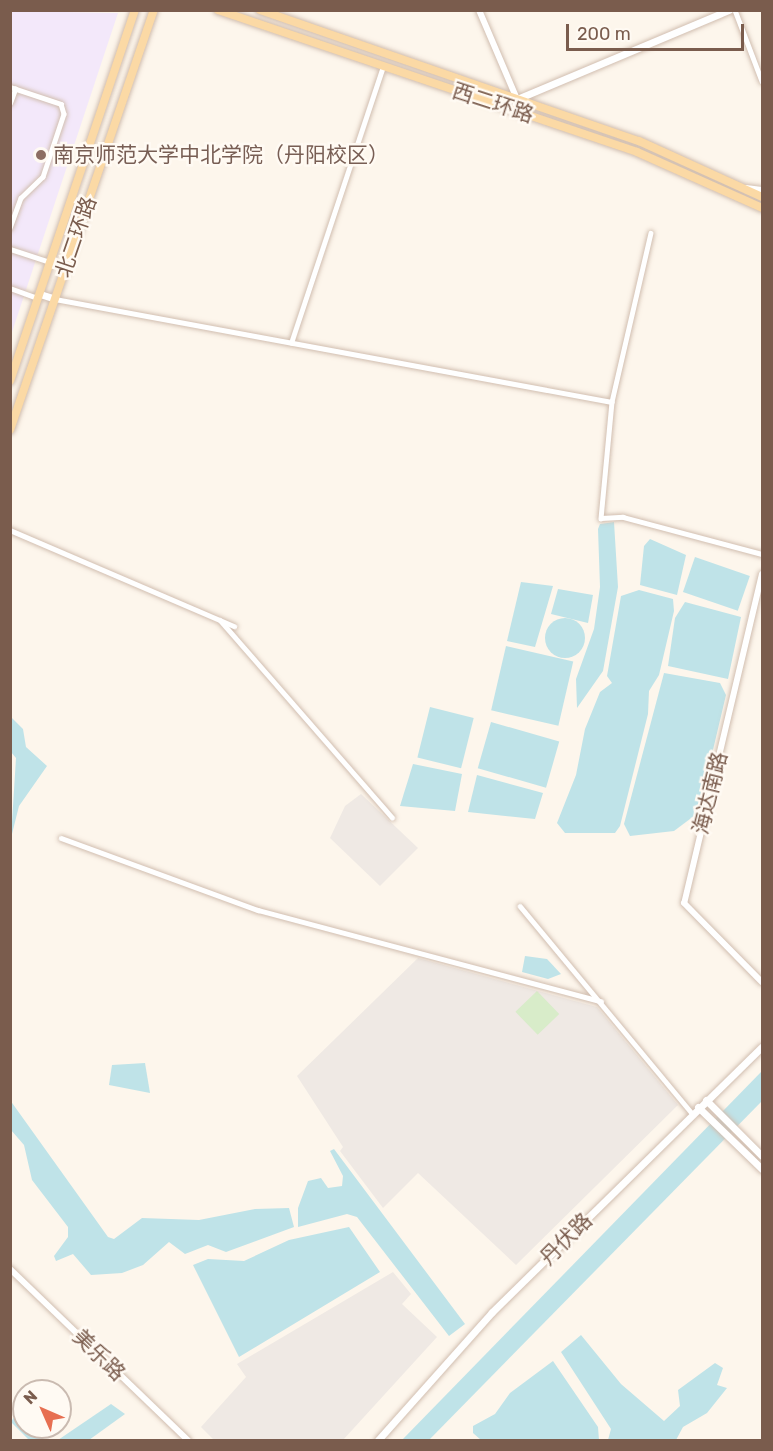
<!DOCTYPE html>
<html>
<head>
<meta charset="utf-8">
<style>
  body { margin:0 }
  #map { position:relative; width:773px; height:1451px; overflow:hidden; background:#fdf6ec; font-family:Rubik,"Noto Sans SC",sans-serif }
  div>[style] { position:absolute }
  .industrial>* { inset:0; background:#efe9e4 }
  .education>* { inset:0; background:#f3e8fa }
  .green>* { inset:0; background:#d8ecc9; transform-origin:0 0 }
  .water>* { inset:0; background:#bfe3e8; transform-origin:0 0 }
  .round { border-radius:50% }
  .roads { filter:drop-shadow(0 0 2px #d1beb0) drop-shadow(0 0 2px #d1beb0) }
  .minor>* { height:4.5px; margin:-2.25px; padding:0 2.25px; transform-origin:2.25px; border-radius:2.25px; background:#fff }
  .tertiary>* { height:6px; margin:-3px; padding:0 3px; transform-origin:3px; border-radius:3px; background:#fff }
  .secondary>* { height:7px; margin:-3.5px; padding:0 3.5px; transform-origin:3.5px; border-radius:3.5px; background:#fff }
  .primary>* { height:8px; margin:-4px; padding:0 4px; transform-origin:4px; border-radius:4px; background:#fbd9a5 }
  .dots>* { width:16px; height:16px; translate:-50% -50%; box-sizing:border-box; border:3px solid #fffaf3; border-radius:50% }
  span { translate:-50% -50%; white-space:nowrap; text-align:center; line-height:1.15; -webkit-text-stroke:5px #fffaf3; paint-order:stroke }
  .street-label { font-size:21px; color:#7a5c4d }
  .education-label { font-size:21px; color:#785e54 }
  .left { translate:0 -50%; text-align:left }
  .frame { position:absolute; inset:0; border:12px solid #7a5c4d; pointer-events:none }
  .north { position:absolute; left:12px; top:1379px; width:60px; height:60px; box-sizing:border-box; background:#fffaf3; border:2px solid #cabbb1; border-radius:50%; rotate:315deg; font-size:16px; font-weight:700; line-height:24px; text-align:center; color:#7a5c4d }
  .north::after { content:''; display:block; margin:auto; width:21px; height:27px; background:#e76f51; clip-path:polygon(50% 0,100% 100%,50% 72%,0 100%) }
  .scale { position:absolute; left:566px; top:24px; width:178px; height:27px; box-sizing:border-box; border:3px solid #7a5c4d; border-top:0; padding-left:8px; font-size:18px; line-height:21px; white-space:nowrap; color:#7a5c4d; -webkit-text-stroke:4px #fffaf3; paint-order:stroke }
</style>
</head>
<body>
<div id="map">
  <div class="industrial">
    <div style="clip-path:polygon(361px 794px,418px 848px,380px 886px,330px 838px,345px 806px)"></div>
    <div style="clip-path:polygon(418px 958px,597px 1007px,678px 1105px,516px 1265px,418px 1173px,383px 1208px,340px 1151px,343px 1147px,297px 1076px)"></div>
    <div style="clip-path:polygon(393px 1272px,411px 1294px,402px 1304px,437px 1337px,343px 1440px,214px 1440px,201px 1427px,246px 1377px,237px 1364px)"></div>
  </div>
  <div class="education">
    <div style="clip-path:polygon(11px 11px,118px 13px,11px 335px)"></div>
  </div>
  <div class="green">
    <div style="left:537px;top:991px;width:32px;height:30px;rotate:46deg"></div>
  </div>
  <div class="water">
    <div style="clip-path:polygon(614px 522px,618px 587px,603px 671px,577px 708px,576px 679px,594px 629px,600px 587px,598px 529px,600px 524px)"></div>
    <div style="clip-path:polygon(650px 539px,686px 555px,677px 595px,640px 585px,644px 546px)"></div>
    <div style="left:695px;top:557px;width:58px;height:37px;rotate:19deg"></div>
    <div style="clip-path:polygon(521px 582px,553px 586px,535px 647px,507px 641px)"></div>
    <div style="clip-path:polygon(558px 589px,593px 595px,588px 623px,551px 614px)"></div>
    <div style="clip-path:polygon(639px 590px,673px 599px,674px 611px,659px 675px,649px 691px,648px 714px,620px 826px,615px 833px,565px 833px,557px 823px,576px 775px,585px 729px,600px 692px,612px 683px,607px 676px,621px 596px)"></div>
    <div style="clip-path:polygon(685px 602px,741px 617px,728px 679px,668px 666px,675px 618px)"></div>
    <div class="round" style="left:545px;top:618px;width:40px;height:40px"></div>
    <div style="left:506px;top:646px;width:69px;height:66px;rotate:13deg"></div>
    <div style="clip-path:polygon(664px 673px,720px 683px,726px 695px,698px 813px,674px 831px,630px 836px,624px 824px)"></div>
    <div style="left:430px;top:707px;width:45px;height:52px;rotate:14deg"></div>
    <div style="clip-path:polygon(11px 717px,23px 729px,26px 747px,47px 766px,19px 806px,11px 838px,16px 758px,11px 752px)"></div>
    <div style="left:491px;top:722px;width:71px;height:48px;rotate:16deg"></div>
    <div style="clip-path:polygon(413px 764px,462px 774px,455px 811px,400px 806px)"></div>
    <div style="clip-path:polygon(477px 775px,543px 793px,535px 819px,468px 812px)"></div>
    <div style="clip-path:polygon(525px 956px,547px 959px,561px 974px,548px 979px,522px 972px)"></div>
    <div style="clip-path:polygon(145px 1063px,150px 1093px,109px 1085px,112px 1065px)"></div>
    <div style="clip-path:polygon(762px 1071px,762px 1101px,429px 1440px,402px 1440px)"></div>
    <div style="clip-path:polygon(10px 1100px,108px 1237px,114px 1239px,142px 1218px,199px 1220px,255px 1209px,289px 1208px,294px 1227px,226px 1252px,208px 1245px,185px 1254px,169px 1242px,143px 1265px,122px 1273px,91px 1275px,73px 1254px,56px 1261px,54px 1256px,68px 1237px,68px 1227px,32px 1180px,24px 1145px,11px 1130px)"></div>
    <div style="clip-path:polygon(334px 1149px,465px 1324px,449px 1336px,357px 1217px,347px 1214px,298px 1227px,298px 1208px,308px 1181px,321px 1178px,328px 1188px,342px 1186px,343px 1176px,330px 1151px)"></div>
    <div style="clip-path:polygon(349px 1227px,380px 1272px,239px 1357px,193px 1265px,208px 1259px,244px 1261px,289px 1240px)"></div>
    <div style="clip-path:polygon(581px 1335px,621px 1384px,664px 1421px,680px 1406px,678px 1390px,715px 1363px,723px 1368px,717px 1385px,727px 1388px,707px 1413px,683px 1427px,676px 1440px,608px 1440px,611px 1429px,561px 1352px)"></div>
    <div style="clip-path:polygon(553px 1361px,598px 1427px,599px 1440px,481px 1440px,473px 1433px,473px 1426px,495px 1414px,510px 1393px)"></div>
    <div style="clip-path:polygon(24px 1402px,24px 1427px,54px 1427px,41px 1440px,29px 1440px,11px 1422px)"></div>
    <div style="clip-path:polygon(111px 1404px,125px 1414px,89px 1440px,58px 1440px)"></div>
  </div>
  <div class="roads">
    <div class="minor">
      <div style="left:735px;top:10px;width:76px;rotate:69.2deg"></div>
      <div style="left:10px;top:87px;width:54px;rotate:18.4deg"></div>
      <div style="left:61px;top:104px;width:10px;rotate:73deg"></div>
      <div style="left:64px;top:114px;width:66px;rotate:108.4deg"></div>
      <div style="left:43px;top:177px;width:30px;rotate:136deg"></div>
      <div style="left:21px;top:198px;width:32px;rotate:110deg"></div>
      <div style="left:10px;top:103px;width:15px;rotate:-70deg"></div>
      <div style="left:651px;top:233px;width:173px;rotate:103deg"></div>
      <div style="left:612px;top:402px;width:117px;rotate:95.4deg"></div>
      <div style="left:601px;top:518px;width:22px;rotate:-3deg"></div>
      <div style="left:623px;top:517px;width:144px;rotate:14.9deg"></div>
      <div style="left:10px;top:249px;width:42px;rotate:18deg"></div>
      <div style="left:10px;top:288px;width:30px;rotate:20deg"></div>
      <div style="left:55px;top:299px;width:566px;rotate:10.48deg"></div>
      <div style="left:291px;top:343px;width:292px;rotate:-71.6deg"></div>
      <div style="left:10px;top:530px;width:244px;rotate:23.2deg"></div>
      <div style="left:220px;top:620px;width:262px;rotate:48.9deg"></div>
      <div style="left:61px;top:838px;width:210px;rotate:20.1deg"></div>
      <div style="left:258px;top:910px;width:355px;rotate:14.9deg"></div>
      <div style="left:520px;top:906px;width:269px;rotate:50.3deg"></div>
    </div>
    <div class="tertiary">
      <div style="left:479px;top:10px;width:97px;rotate:66.9deg"></div>
      <div style="left:746px;top:188px;width:16px;rotate:7deg"></div>
      <div style="left:762px;top:574px;width:338px;rotate:103.3deg"></div>
      <div style="left:684px;top:903px;width:111px;rotate:45.4deg"></div>
      <div style="left:10px;top:1269px;width:247px;rotate:43.9deg"></div>
    </div>
    <div class="secondary">
      <div style="left:514px;top:109px;width:10px;rotate:-73deg"></div>
      <div style="left:517px;top:99px;width:230px;rotate:-22.8deg"></div>
      <div style="left:40px;top:294px;width:16px;rotate:18deg"></div>
      <div style="left:706px;top:1100px;width:79px;rotate:45deg"></div>
      <div style="left:698px;top:1107px;width:89px;rotate:44.1deg"></div>
      <div style="left:378px;top:1440px;width:171px;rotate:-48.3deg"></div>
      <div style="left:492px;top:1312px;width:378px;rotate:-44.5deg"></div>
    </div>
    <div class="primary">
      <div style="left:218px;top:10px;width:442px;rotate:18.7deg"></div>
      <div style="left:637px;top:152px;width:137px;rotate:24.1deg"></div>
      <div style="left:260px;top:10px;width:401px;rotate:19.1deg"></div>
      <div style="left:639px;top:141px;width:135px;rotate:24.5deg"></div>
      <div style="left:10px;top:381px;width:391px;rotate:-71.4deg"></div>
      <div style="left:10px;top:430px;width:444px;rotate:-71.1deg"></div>
    </div>
  </div>
  <div class="dots">
    <div style="left:41px;top:155px;background:#8d6e63"></div>
  </div>
  <div class="street-label">
    <span style="left:493px;top:103px;rotate:18deg">西二环路</span>
    <span style="left:76px;top:237px;rotate:-71deg">北二环路</span>
    <span style="left:710px;top:793px;rotate:-76deg">海达南路</span>
    <span style="left:566px;top:1239px;rotate:-45deg">丹伏路</span>
    <span style="left:99px;top:1355px;rotate:44deg">美乐路</span>
  </div>
  <div class="education-label">
    <span class="left" style="left:53px;top:155px">南京师范大学中北学院（丹阳校区）</span>
  </div>
  <div class="frame"></div>
  <div class="north">N</div>
  <div class="scale">200 m</div>
</div>
</body>
</html>
